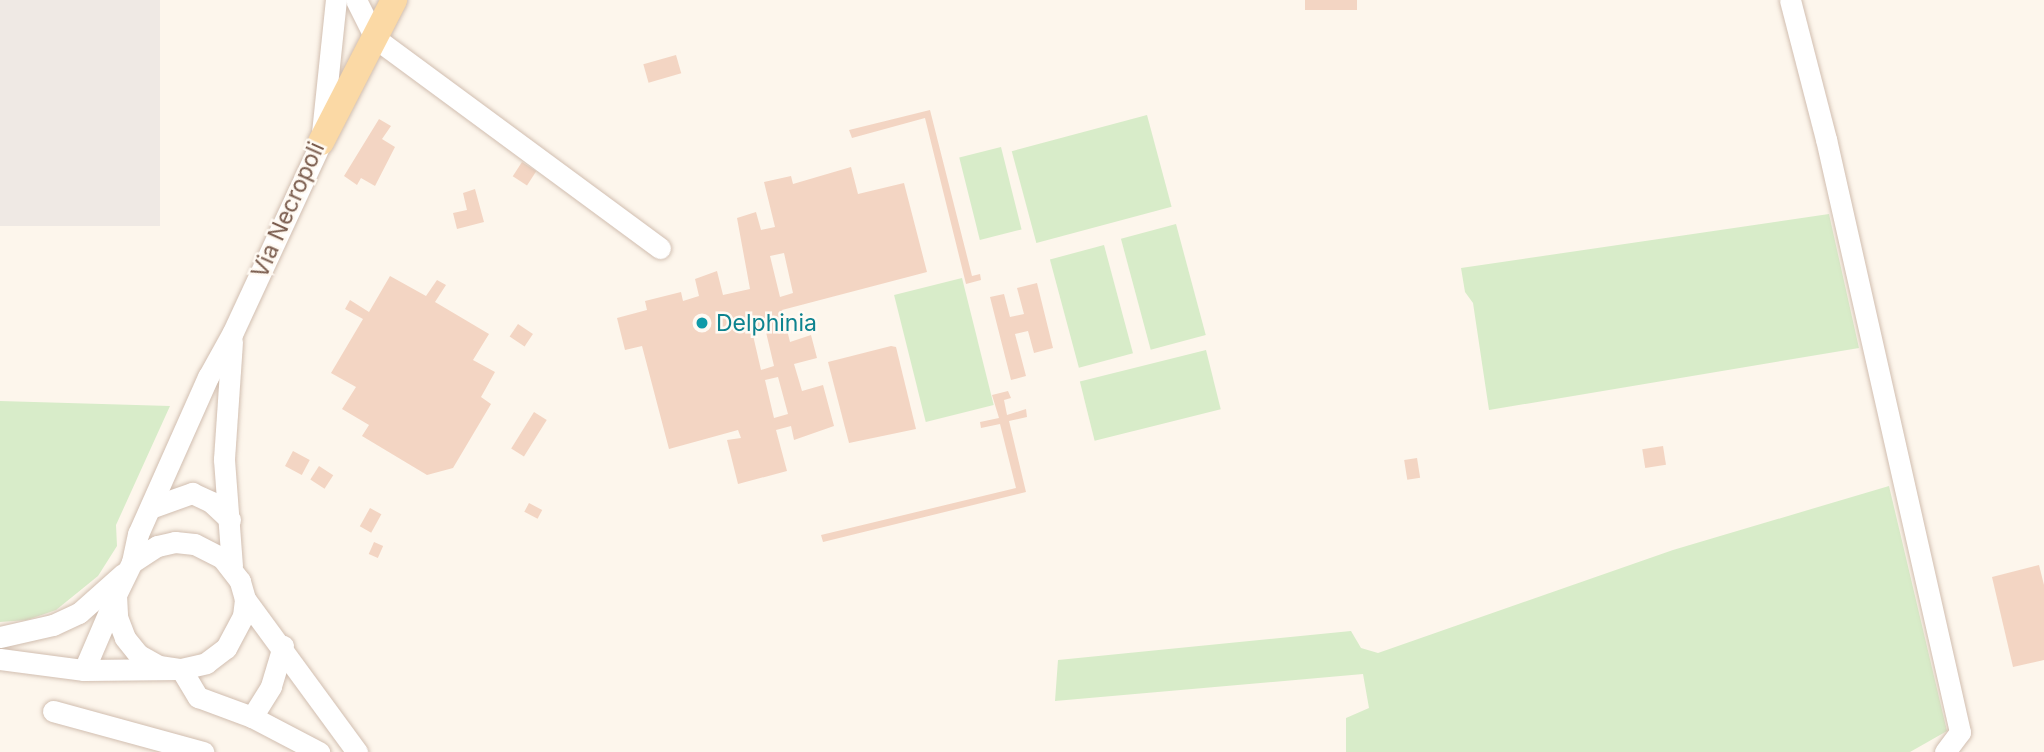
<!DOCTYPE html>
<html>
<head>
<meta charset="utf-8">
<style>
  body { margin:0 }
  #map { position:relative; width:2044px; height:752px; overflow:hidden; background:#fdf6ec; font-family:Inter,sans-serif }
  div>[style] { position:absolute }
  .industrial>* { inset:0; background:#efe9e4; transform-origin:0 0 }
  .green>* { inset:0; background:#d8ecc9; transform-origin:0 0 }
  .building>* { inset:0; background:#f3d5c3; transform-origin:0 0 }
  .roads { filter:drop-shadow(0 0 2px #d1beb0) drop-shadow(0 0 2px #d1beb0) }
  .minor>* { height:21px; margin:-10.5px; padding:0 10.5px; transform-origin:10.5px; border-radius:10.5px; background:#fff }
  .major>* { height:26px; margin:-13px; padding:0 13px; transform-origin:13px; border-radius:13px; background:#fbd9a5 }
  .dots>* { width:19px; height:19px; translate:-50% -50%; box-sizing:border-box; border:4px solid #fffaf3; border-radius:50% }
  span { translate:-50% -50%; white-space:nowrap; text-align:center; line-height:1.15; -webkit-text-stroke:5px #fffaf3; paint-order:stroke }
  .street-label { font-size:23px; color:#7a5c4d }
  .culture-label { font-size:23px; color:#0d838f }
  .left { translate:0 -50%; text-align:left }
</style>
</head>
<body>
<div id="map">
  <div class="industrial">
    <div style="left:0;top:0;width:160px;height:226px"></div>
  </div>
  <div class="green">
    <div style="left:1147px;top:115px;width:95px;height:140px;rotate:75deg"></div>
    <div style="left:1001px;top:147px;width:85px;height:43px;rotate:76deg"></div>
    <div style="clip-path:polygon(1829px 214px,1859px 348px,1489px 410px,1473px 303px,1465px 292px,1461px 268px)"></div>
    <div style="left:1176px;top:224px;width:115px;height:57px;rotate:75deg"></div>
    <div style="left:1104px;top:245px;width:112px;height:56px;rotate:75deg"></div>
    <div style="left:962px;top:278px;width:131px;height:70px;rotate:76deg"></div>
    <div style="left:1206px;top:350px;width:61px;height:130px;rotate:76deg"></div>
    <div style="clip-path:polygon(0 401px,170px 406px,116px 525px,117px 546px,98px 576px,56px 610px,27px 620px,0 622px)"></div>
    <div style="clip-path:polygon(1889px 486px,1947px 731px,1910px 752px,1346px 752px,1346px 718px,1369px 708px,1363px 674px,1055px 701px,1058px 660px,1351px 631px,1361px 648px,1378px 653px,1673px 550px)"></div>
  </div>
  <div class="building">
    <div style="left:1305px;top:0;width:52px;height:10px"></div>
    <div style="left:676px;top:55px;width:19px;height:34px;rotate:74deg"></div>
    <div style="clip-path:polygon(930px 110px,972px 276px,980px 274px,981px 280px,966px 284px,925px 118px,852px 138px,849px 130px)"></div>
    <div style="clip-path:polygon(379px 119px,391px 126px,382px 139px,395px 147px,375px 186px,361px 178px,357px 185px,344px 176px)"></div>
    <div style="left:522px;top:162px;width:17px;height:17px;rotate:33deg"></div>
    <div style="clip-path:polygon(evenodd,851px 167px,858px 194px,904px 183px,927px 272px,782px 310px,790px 342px,811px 335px,817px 358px,794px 364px,802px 391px,823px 385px,834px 426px,794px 440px,791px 426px,776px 430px,787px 471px,738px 484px,727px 440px,741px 438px,738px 430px,669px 449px,642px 346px,625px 350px,617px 318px,647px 310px,645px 301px,681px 292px,683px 301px,699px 296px,695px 279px,717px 271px,723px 295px,750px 289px,737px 218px,756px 212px,761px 230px,775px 227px,764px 182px,791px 176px,793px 184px,851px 167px,784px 253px,793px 293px,780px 297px,770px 256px,784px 253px,851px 167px,765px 328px,774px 366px,761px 370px,752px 331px,765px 328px,851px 167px,778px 377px,788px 414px,774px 418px,765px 380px,778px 377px)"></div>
    <div style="clip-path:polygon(475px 189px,484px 222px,457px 229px,453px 213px,467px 210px,463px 193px)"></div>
    <div style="clip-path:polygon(390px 276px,426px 296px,437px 280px,446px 285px,435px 302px,489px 334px,473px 360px,495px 372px,481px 397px,491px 404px,453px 468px,427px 475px,362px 436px,369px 425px,342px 409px,356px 387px,331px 373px,363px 319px,345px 309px,350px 300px,369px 312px)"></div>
    <div style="clip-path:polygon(1037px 283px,1053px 348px,1034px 353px,1028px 331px,1015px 334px,1026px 376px,1011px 380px,990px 297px,1004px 294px,1010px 317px,1024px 314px,1017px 288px)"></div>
    <div style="left:518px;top:324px;width:18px;height:15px;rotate:34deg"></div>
    <div style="clip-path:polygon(891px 346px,896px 347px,916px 429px,849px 443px,828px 362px)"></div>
    <div style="clip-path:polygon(1008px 391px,1011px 398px,1004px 400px,1007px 415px,1026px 409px,1027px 417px,1009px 421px,1026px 492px,823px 542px,821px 535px,1016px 488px,1000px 424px,981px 428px,980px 422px,999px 418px,992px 395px)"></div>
    <div style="left:534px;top:412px;width:15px;height:43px;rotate:32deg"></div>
    <div style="left:1663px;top:446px;width:19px;height:21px;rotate:81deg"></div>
    <div style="left:293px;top:451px;width:19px;height:17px;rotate:28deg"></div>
    <div style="left:1417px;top:458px;width:20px;height:13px;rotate:81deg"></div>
    <div style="left:319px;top:466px;width:17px;height:16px;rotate:33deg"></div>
    <div style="left:529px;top:503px;width:15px;height:10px;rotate:28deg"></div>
    <div style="left:370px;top:508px;width:13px;height:21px;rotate:29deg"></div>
    <div style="left:374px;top:542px;width:10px;height:13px;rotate:24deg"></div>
    <div style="clip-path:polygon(2039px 565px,2044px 585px,2044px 660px,2013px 667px,1992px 577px)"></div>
  </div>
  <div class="roads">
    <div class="minor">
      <div style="left:356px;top:0;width:42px;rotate:63.4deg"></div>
      <div style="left:375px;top:38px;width:354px;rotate:36.4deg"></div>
      <div style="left:1790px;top:0;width:144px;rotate:75.5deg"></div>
      <div style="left:1826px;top:139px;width:608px;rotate:77.27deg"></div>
      <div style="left:1960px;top:732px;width:25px;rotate:127deg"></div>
      <div style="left:150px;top:508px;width:45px;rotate:-19.7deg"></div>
      <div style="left:192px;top:493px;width:21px;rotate:25deg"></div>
      <div style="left:211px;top:502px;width:26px;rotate:43deg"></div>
      <div style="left:132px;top:562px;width:29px;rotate:-78deg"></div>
      <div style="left:138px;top:534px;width:172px;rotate:-66deg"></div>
      <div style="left:208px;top:377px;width:51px;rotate:-60.9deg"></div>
      <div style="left:233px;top:332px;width:209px;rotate:-65.1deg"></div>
      <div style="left:321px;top:142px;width:143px;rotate:-84deg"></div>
      <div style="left:232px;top:566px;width:107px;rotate:-94.3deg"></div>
      <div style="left:224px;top:459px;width:118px;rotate:-86.1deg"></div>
      <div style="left:245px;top:599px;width:190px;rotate:53.8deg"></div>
      <div style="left:0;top:637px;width:54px;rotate:-12.8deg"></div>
      <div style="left:53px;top:625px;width:29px;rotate:-25deg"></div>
      <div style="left:79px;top:613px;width:59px;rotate:-41.6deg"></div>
      <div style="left:0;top:659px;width:85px;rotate:7.5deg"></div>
      <div style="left:84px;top:670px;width:97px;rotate:-0.6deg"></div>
      <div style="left:181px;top:669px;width:26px;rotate:-13deg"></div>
      <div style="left:206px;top:663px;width:25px;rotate:-37deg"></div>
      <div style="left:226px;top:648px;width:36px;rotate:-62deg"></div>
      <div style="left:243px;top:616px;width:17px;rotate:-83deg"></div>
      <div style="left:245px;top:599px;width:19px;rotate:-106deg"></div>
      <div style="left:240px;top:581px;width:29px;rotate:-128deg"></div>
      <div style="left:222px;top:558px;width:31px;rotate:-153deg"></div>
      <div style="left:194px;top:544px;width:19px;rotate:-174deg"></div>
      <div style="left:175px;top:542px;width:18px;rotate:167deg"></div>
      <div style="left:157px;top:546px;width:30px;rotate:147deg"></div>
      <div style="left:132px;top:562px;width:37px;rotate:116deg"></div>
      <div style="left:116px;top:595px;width:22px;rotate:87deg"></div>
      <div style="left:117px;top:617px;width:22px;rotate:69deg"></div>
      <div style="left:125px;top:638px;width:22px;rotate:51deg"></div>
      <div style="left:139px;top:655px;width:23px;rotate:29deg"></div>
      <div style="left:159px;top:666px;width:22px;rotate:8deg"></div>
      <div style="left:181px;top:669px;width:33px;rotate:59deg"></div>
      <div style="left:198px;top:697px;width:58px;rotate:20.3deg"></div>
      <div style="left:252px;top:717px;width:76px;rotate:27.6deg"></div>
      <div style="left:84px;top:670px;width:76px;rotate:-66.8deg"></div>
      <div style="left:53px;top:711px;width:156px;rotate:15.3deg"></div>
      <div style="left:252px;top:717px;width:36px;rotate:-58deg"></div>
      <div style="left:271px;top:686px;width:42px;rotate:-73.3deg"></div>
    </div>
    <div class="major">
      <div style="left:321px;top:142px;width:160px;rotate:-62.8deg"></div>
    </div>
  </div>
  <div class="dots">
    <div style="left:702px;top:323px;background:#0f9aa8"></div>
  </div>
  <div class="street-label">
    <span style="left:288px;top:210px;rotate:-66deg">Via Necropoli</span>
  </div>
  <div class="culture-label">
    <span class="left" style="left:716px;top:323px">Delphinia</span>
  </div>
</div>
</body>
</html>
